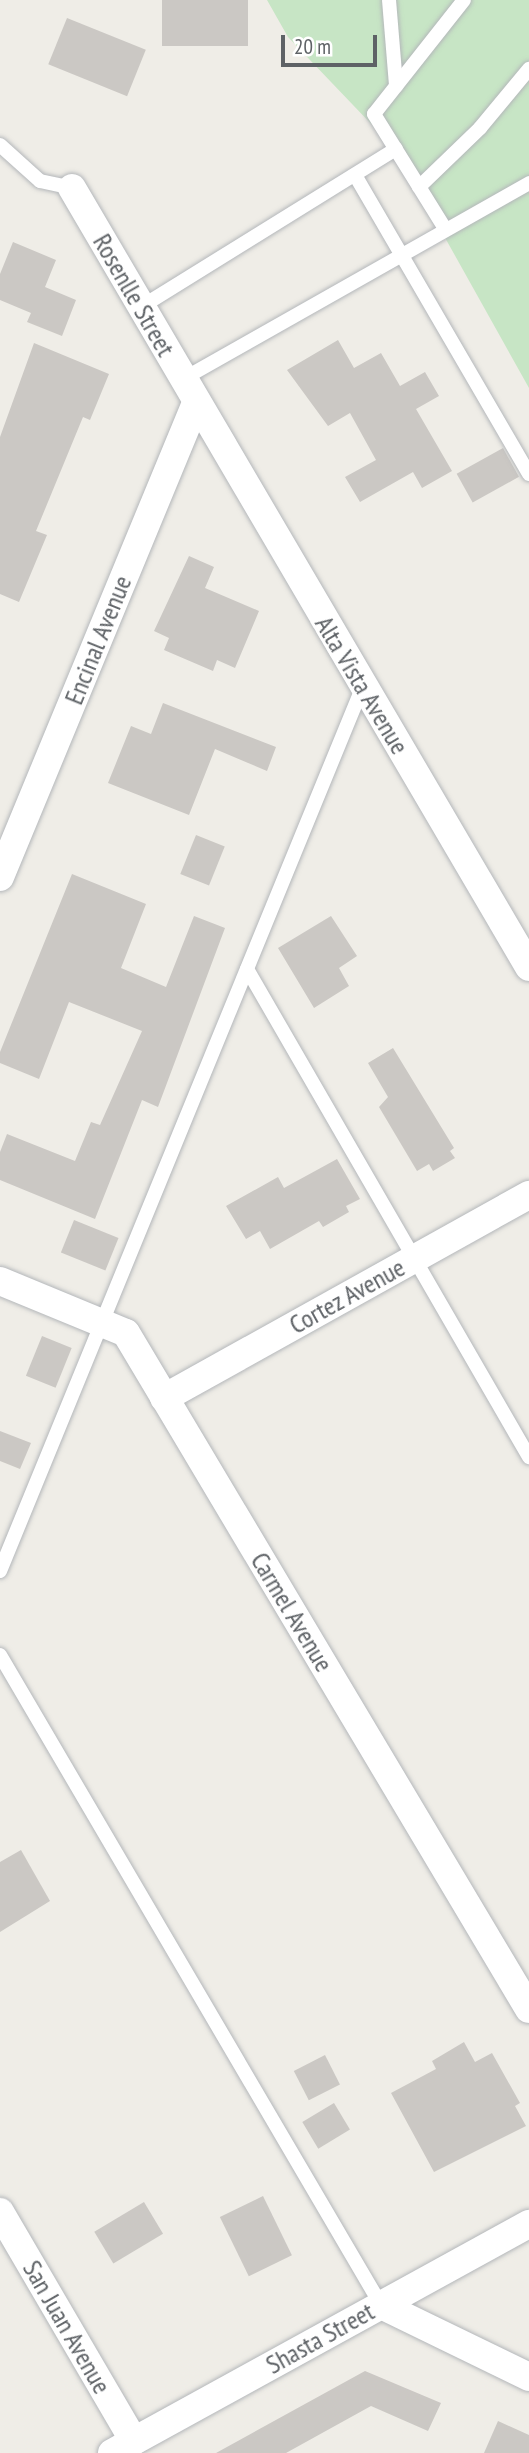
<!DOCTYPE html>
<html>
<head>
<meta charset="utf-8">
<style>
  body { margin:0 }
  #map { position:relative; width:529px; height:2453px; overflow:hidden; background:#efede7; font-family:"PT Sans Narrow",sans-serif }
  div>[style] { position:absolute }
  .green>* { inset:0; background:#c7e5c5 }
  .building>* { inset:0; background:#cbc8c4; transform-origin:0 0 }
  .roads { filter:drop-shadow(0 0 2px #b4b7ba) drop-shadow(0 0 2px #b4b7ba) }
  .lane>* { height:14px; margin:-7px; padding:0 7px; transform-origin:7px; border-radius:7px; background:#fff }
  .street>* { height:28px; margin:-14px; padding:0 14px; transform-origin:14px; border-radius:14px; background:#fff }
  span { translate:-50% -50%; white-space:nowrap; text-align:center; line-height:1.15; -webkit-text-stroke:5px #fff; paint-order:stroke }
  .street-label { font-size:26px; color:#5e6266 }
  .scale { position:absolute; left:281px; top:35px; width:96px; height:32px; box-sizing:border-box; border:4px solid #5e6266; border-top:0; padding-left:9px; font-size:21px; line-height:24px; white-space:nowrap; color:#5e6266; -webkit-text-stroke:5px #fff; paint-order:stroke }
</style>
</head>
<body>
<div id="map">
  <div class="green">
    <div style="clip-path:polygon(267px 0,529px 0,529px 388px,396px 150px,288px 37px)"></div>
  </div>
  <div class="building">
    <div style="left:162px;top:0;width:86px;height:46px"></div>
    <div style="left:67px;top:18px;width:85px;height:50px;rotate:22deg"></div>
    <div style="clip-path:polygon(13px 242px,56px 260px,45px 287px,76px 300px,62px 336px,27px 322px,31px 313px,0 300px,0 274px)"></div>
    <div style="clip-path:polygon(338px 340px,354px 368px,381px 353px,400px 386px,425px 372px,439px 396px,416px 409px,452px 471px,422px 488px,413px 472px,360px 502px,345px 477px,376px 460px,350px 413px,328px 426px,287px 370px)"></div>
    <div style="clip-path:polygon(34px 343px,109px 374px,90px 420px,83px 417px,36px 531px,47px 535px,19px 602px,0 594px,0 437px)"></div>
    <div style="left:503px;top:448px;width:33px;height:53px;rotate:61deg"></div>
    <div style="clip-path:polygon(189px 556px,214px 567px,205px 588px,259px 611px,235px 668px,217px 660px,213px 671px,164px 650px,169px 638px,154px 631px)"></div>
    <div style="clip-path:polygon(163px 703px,276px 747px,267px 771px,215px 749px,189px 815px,108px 783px,131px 726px,151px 734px)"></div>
    <div style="left:196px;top:835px;width:31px;height:42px;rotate:22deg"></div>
    <div style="clip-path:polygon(72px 874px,146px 904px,121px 968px,166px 987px,194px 916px,225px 928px,158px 1107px,142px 1100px,95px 1219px,0 1180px,0 1152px,7px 1134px,75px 1161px,91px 1122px,100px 1125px,142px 1031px,69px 1002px,39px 1079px,0 1063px,0 1052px)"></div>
    <div style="clip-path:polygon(331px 916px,357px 956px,339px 968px,349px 986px,314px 1008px,278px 948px)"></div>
    <div style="clip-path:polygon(393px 1048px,454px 1148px,450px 1151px,455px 1158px,433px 1171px,429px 1164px,417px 1171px,379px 1107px,388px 1097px,368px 1063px)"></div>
    <div style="clip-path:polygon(337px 1159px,360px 1199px,346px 1206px,349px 1212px,323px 1227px,319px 1221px,270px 1249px,260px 1231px,246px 1239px,226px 1206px,278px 1177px,284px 1188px)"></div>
    <div style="left:74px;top:1220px;width:48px;height:35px;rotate:22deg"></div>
    <div style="left:42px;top:1336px;width:32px;height:43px;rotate:22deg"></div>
    <div style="clip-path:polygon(0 1431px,31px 1443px,20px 1469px,0 1461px)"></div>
    <div style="clip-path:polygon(21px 1850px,50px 1901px,0 1932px,0 1862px)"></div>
    <div style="clip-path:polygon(464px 2042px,475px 2062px,492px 2053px,520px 2103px,515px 2106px,526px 2126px,434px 2172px,391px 2093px,436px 2069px,432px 2061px)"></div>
    <div style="left:325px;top:2055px;width:33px;height:35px;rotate:63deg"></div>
    <div style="left:334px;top:2103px;width:31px;height:37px;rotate:59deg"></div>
    <div style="left:263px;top:2196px;width:66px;height:48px;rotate:64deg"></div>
    <div style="left:144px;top:2202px;width:37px;height:58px;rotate:59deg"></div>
    <div style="clip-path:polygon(365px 2371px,441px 2403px,428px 2431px,371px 2406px,286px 2453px,216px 2453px)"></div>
    <div style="clip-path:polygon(498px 2421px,529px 2435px,529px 2453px,484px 2453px)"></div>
  </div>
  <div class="roads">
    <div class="lane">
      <div style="left:389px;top:0;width:86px;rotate:85.3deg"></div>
      <div style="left:0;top:145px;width:54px;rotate:42deg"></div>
      <div style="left:40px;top:181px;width:33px;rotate:12deg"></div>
      <div style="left:355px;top:175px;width:346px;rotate:59.8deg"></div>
      <div style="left:419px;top:187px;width:85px;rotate:-44deg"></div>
      <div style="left:480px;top:128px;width:77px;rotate:-50.3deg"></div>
      <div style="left:444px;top:227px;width:133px;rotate:-121.8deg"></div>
      <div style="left:374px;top:114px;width:145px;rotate:-51.7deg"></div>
      <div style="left:141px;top:307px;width:300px;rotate:-31.8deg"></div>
      <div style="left:183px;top:379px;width:398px;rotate:-29.5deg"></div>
      <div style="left:247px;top:969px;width:564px;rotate:59.98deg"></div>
      <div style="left:0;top:1571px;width:957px;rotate:-67.7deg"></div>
      <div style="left:0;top:1655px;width:753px;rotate:59.62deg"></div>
    </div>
    <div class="street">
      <div style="left:72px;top:188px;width:903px;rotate:59.6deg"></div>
      <div style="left:0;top:877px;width:513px;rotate:-67.53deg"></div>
      <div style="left:0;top:1281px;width:136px;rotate:22.4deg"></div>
      <div style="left:126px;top:1333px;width:787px;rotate:59.2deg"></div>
      <div style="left:164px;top:1398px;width:418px;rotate:-29.1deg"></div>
      <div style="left:0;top:2212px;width:265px;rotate:59.7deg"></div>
      <div style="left:381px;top:2305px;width:165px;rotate:25.9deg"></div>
      <div style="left:112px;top:2453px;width:476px;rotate:-28.8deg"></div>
    </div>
  </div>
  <div class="street-label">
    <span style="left:134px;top:295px;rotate:60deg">Rosenlle Street</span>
    <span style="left:98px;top:640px;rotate:-68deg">Encinal Avenue</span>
    <span style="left:362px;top:685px;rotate:59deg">Alta Vista Avenue</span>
    <span style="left:347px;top:1296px;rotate:-29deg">Cortez Avenue</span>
    <span style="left:292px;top:1612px;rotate:59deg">Carmel Avenue</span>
    <span style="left:67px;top:2327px;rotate:60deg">San Juan Avenue</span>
    <span style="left:320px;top:2338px;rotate:-29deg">Shasta Street</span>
  </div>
  <div class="scale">20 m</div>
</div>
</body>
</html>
